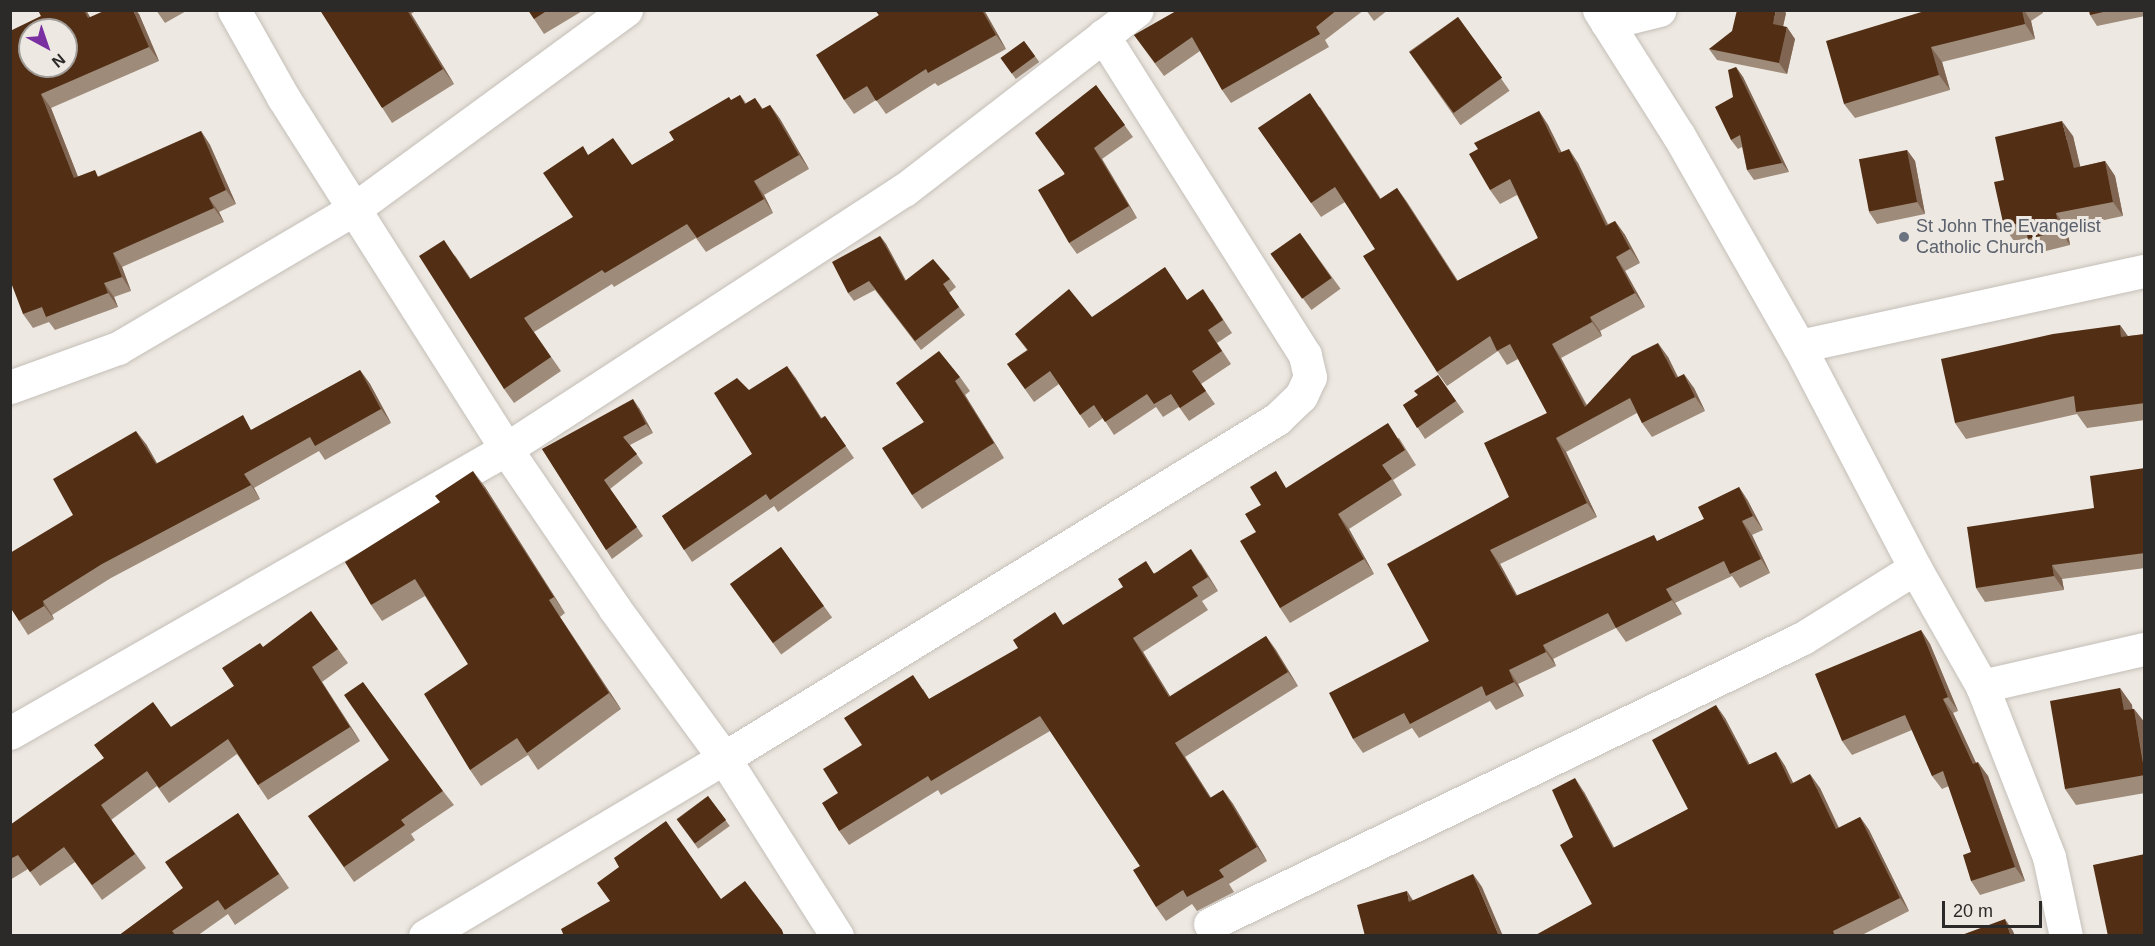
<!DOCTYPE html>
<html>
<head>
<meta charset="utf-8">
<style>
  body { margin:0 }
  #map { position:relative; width:2155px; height:946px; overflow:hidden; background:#ede8e1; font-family:Arial,sans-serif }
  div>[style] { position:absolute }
  .roads { filter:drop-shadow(0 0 2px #c4bfb8) drop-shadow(0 0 2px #c4bfb8) }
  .minor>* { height:33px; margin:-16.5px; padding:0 16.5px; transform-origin:16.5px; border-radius:16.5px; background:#fff }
  .wall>* { inset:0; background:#9f8b7a; transform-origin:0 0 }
  .shaded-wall>* { inset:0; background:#806652 }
  .building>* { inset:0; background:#512e14; transform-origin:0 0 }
  .dots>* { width:16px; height:16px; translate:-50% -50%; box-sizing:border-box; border:3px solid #ede8e1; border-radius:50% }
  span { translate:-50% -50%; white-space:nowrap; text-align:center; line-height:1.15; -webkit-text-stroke:6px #ede8e1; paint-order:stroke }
  .worship-label { font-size:18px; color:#5b616d }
  .left { translate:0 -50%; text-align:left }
  .frame { position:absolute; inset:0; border:12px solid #2c2a28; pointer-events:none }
  .north { position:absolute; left:18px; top:18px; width:60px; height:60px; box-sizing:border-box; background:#ede8e1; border:2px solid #a09c97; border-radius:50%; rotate:140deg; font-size:16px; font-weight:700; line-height:24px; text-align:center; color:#2c2a28 }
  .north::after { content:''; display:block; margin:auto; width:21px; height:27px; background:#7b30a2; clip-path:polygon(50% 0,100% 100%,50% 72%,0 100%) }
  .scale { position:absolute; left:1942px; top:901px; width:100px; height:27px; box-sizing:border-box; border:3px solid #2c2a28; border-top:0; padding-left:8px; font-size:18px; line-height:21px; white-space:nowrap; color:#2c2a28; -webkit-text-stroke:4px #ede8e1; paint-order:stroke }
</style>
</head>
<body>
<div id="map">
  <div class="roads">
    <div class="minor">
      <div style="left:234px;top:10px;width:100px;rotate:60.6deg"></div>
      <div style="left:283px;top:97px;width:417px;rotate:57.6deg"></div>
      <div style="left:506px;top:449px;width:194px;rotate:55.7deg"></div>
      <div style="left:615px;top:609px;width:185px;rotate:53.8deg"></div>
      <div style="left:724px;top:758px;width:211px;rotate:57.6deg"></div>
      <div style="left:1599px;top:10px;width:149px;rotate:57.6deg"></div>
      <div style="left:1679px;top:136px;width:242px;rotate:60.3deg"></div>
      <div style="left:1799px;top:346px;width:250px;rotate:62.4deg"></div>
      <div style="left:1915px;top:568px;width:136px;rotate:60.4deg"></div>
      <div style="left:1982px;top:686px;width:184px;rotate:68.6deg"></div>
      <div style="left:2049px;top:857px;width:81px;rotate:77.9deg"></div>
      <div style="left:1607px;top:23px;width:54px;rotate:-14deg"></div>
      <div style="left:1799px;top:346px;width:353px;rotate:-12.3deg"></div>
      <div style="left:10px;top:387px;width:115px;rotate:-19.9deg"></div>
      <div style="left:118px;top:348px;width:274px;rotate:-30.5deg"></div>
      <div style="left:354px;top:209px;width:337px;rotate:-36.2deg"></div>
      <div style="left:1982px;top:686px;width:166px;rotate:-12.9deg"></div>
      <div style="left:10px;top:733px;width:572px;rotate:-29.79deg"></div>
      <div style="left:506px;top:449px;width:475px;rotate:-33.1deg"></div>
      <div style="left:904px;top:190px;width:294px;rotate:-37.7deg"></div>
      <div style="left:1210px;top:924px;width:658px;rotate:-25.75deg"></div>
      <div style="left:1803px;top:638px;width:132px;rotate:-32deg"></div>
      <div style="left:425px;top:936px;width:348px;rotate:-30.8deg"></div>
      <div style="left:724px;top:758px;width:649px;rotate:-31.51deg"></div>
      <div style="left:1277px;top:419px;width:33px;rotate:-44deg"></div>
      <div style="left:1301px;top:396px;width:21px;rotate:-65deg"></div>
      <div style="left:1310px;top:377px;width:23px;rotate:-103deg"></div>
      <div style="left:1305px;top:355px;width:378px;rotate:-122.3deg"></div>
    </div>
  </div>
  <div class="wall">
    <div style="clip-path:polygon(38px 10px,86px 10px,90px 17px,139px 14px,159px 61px,51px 108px,78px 177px,99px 176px,201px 131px,210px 145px,236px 204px,219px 212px,224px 222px,122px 267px,131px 291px,114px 297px,118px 307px,55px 330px,49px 322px,33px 328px,23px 314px,41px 16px)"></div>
    <div style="clip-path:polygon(156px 10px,188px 10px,165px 23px)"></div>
    <div style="clip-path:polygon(320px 10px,417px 10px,411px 14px,454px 84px,392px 123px)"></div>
    <div style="clip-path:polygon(528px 10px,584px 10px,544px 34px)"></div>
    <div style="clip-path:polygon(875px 10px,984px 10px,1006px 49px,938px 86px,935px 83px,886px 114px,876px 100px,854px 114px,844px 100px,879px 15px)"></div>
    <div style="clip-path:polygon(1178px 10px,1364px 10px,1325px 40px,1329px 47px,1231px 103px,1222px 90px,1200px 51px,1164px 76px,1134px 35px)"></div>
    <div style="clip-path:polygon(1366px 10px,1388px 10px,1374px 21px)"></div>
    <div style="clip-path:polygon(1928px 10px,2043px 10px,2043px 13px,2031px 21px,2035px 39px,1942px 62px,1950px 90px,1855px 118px,1844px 104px)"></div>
    <div style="clip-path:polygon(2089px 10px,2145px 10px,2145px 16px,2097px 26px,2090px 15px)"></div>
    <div style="clip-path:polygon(1786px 13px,1783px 26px,1795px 39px,1787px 74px,1717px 60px,1709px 49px)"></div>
    <div style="left:1458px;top:17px;width:90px;height:60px;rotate:55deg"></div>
    <div style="left:1024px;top:41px;width:26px;height:29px;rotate:54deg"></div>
    <div style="clip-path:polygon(1736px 67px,1743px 77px,1789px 172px,1754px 180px,1747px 170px,1742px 147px,1738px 149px,1731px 140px,1733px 97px)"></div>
    <div style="clip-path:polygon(1096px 85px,1133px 137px,1102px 159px,1137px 218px,1077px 254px,1069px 243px,1064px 174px)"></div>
    <div style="clip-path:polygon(740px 95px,746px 103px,755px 98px,763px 109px,770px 105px,780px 119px,809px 169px,764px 195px,773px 213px,706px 252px,696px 238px,614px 287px,612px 284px,534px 332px,561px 371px,514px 403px,504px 389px,454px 254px,471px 279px,573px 217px,589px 155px,632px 165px,674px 140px)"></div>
    <div style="clip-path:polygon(1320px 107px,1381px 199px,1397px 188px,1457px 281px,1538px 238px,1517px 195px,1500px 204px,1490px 190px,1539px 111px,1548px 125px,1561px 152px,1578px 163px,1608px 224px,1615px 221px,1625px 235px,1640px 263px,1625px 271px,1645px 307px,1600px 331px,1602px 336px,1561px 358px,1587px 405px,1668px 357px,1678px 377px,1694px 388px,1705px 411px,1652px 437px,1642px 423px,1637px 413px,1566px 452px,1597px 517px,1500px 564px,1517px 595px,1658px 541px,1704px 519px,1739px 487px,1748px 501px,1763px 530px,1752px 535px,1770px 573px,1740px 588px,1732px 576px,1675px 603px,1682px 614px,1626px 642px,1616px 628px,1553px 659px,1556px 666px,1518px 684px,1524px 696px,1496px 710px,1490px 701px,1419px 738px,1412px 728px,1363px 753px,1353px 739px,1429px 641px,1509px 497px,1547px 413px,1518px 359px,1507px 365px,1498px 351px,1447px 386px,1437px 372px,1375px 249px,1345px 202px,1321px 217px,1258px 128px)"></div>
    <div style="clip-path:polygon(2073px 136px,2080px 167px,2105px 161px,2115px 176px,2123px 216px,2067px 228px,2070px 245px,2038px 253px,2027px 238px,2014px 241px,2004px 227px,2004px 180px)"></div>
    <div style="clip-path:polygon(1907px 150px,1915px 161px,1925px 214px,1877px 224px,1869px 212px)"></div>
    <div style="left:1300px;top:233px;width:69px;height:36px;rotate:54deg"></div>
    <div style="clip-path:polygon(880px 236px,886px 244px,906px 281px,950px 279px,956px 287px,949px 293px,965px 315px,921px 350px,875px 290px,854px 301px,848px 293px)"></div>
    <div style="clip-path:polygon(1187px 300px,1212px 302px,1232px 333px,1217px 343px,1231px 364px,1201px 384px,1215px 404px,1189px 421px,1179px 407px,1163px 417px,1156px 407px,1114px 435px,1103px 418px,1089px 428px,1059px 384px,1034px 402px,1007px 364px,1027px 350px,1015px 334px,1092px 317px)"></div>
    <div style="clip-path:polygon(2120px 325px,2128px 336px,2145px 334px,2145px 420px,2087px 428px,2077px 414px,1966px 439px,1955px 423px)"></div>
    <div style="clip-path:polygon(360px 370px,370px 384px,391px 423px,325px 460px,319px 451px,254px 488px,260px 499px,111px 578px,52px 615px,54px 619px,28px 635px,19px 621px,73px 515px,146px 444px,157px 463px,253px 429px)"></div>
    <div style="clip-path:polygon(1438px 375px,1464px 412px,1425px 439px,1403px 405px,1418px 395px)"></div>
    <div style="clip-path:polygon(795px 377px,821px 418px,825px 416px,854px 458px,778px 512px,774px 506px,692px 562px,662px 516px,752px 454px)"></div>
    <div style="clip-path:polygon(960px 377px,970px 391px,965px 395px,1004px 458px,922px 509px,912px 495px,924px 422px,896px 383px)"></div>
    <div style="clip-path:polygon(639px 408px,653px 433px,630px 445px,643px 463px,610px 489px,643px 536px,612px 559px,542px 449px)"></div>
    <div style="clip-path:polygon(1399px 438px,1416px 465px,1393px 480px,1402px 495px,1349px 529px,1374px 574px,1290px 623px,1280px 608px,1256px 532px,1261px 505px,1288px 488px)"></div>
    <div style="clip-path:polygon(2145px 468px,2145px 568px,2062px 579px,2064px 590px,1985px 602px,1976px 588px,2094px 508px)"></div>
    <div style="clip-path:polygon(485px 487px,565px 613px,560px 617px,621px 709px,538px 770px,528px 755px,481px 786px,470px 770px,468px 664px,425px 596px,382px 621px,371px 605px)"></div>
    <div style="left:781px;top:547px;width:87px;height:63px;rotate:54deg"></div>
    <div style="clip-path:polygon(1201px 564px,1218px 591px,1202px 601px,1208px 610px,1143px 652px,1170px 696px,1266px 636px,1298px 686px,1185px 757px,1211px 798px,1223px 790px,1233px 804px,1267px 861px,1229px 884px,1234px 892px,1197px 911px,1192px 904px,1166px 921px,1156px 907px,1140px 866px,1050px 731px,941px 795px,938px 790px,849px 845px,839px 831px,838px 793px,862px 745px,923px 689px,929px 699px,1063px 625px,1154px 573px)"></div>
    <div style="clip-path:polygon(1921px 630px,1930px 644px,1958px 711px,1953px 713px,1976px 763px,1988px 776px,2025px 881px,1980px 895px,1971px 881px,1971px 852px,1949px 786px,1942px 789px,1932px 776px,1912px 730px,1852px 755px,1842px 741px)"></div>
    <div style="clip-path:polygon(263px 647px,338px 649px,348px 663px,322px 682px,360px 741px,268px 800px,237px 754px,169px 803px,157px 786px,111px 820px,146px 868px,102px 900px,75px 862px,40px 886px,28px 869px,10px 880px,10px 825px,171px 727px,234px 686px)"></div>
    <div style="clip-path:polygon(2120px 688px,2132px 705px,2132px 709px,2134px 709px,2145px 723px,2145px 793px,2076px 805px,2065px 789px)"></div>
    <div style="clip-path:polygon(1725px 718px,1750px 765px,1776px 752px,1785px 766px,1793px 783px,1820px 788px,1839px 828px,1860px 817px,1869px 830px,1909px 911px,1860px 936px,1534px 936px,1592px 904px,1573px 837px,1584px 792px,1614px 848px,1688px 809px)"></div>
    <div style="clip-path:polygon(443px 791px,454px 805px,411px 834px,415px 840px,354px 882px,308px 816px)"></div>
    <div style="left:708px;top:796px;width:37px;height:39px;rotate:54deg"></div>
    <div style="clip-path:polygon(238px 813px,289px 888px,235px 925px,228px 914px,197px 936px,118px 936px,183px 888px)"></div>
  </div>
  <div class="shaded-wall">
    <div style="clip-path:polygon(84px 10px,86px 10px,98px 32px,88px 18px)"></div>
    <div style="clip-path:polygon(133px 10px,136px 10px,139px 14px,159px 61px,149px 47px)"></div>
    <div style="clip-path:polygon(407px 10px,409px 10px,454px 84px,443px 69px)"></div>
    <div style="clip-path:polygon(982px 10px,984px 10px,1006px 49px,996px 35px)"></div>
    <div style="clip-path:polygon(1776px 10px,1784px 10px,1786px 13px,1781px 36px,1773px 24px)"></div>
    <div style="clip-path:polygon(2022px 10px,2024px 10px,2031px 21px,2035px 39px,2025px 24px)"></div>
    <div style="clip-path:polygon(1787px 27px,1795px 39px,1787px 74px,1779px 63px)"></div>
    <div style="clip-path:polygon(1931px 47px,1942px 62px,1950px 90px,1939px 75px)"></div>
    <div style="clip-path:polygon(1736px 67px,1743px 77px,1789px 172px,1782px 163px)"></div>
    <div style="clip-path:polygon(41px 94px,51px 108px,84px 192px,74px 178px)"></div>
    <div style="clip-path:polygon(770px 105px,780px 119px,809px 169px,799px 155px)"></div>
    <div style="clip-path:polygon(1539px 111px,1548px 125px,1569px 167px,1559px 153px)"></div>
    <div style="clip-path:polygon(2062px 121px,2073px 136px,2084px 182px,2074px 168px)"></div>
    <div style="clip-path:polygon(201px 131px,210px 145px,236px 204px,226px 190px)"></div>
    <div style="clip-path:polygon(1094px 148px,1102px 159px,1137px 218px,1129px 206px)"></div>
    <div style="clip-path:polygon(1569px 149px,1578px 163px,1615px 240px,1606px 226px)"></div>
    <div style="clip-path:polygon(1907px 150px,1915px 161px,1925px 214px,1917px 202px)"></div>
    <div style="clip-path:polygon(2105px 161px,2115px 176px,2123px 216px,2113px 202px)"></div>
    <div style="clip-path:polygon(754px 181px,764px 195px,773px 213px,764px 199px)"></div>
    <div style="clip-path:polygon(1397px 188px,1407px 202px,1467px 295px,1457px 281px)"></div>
    <div style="clip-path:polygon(209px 198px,219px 212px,224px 222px,214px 208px)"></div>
    <div style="clip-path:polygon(2056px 213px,2067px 228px,2070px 245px,2060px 231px)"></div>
    <div style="clip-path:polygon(1615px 221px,1625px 235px,1640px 263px,1630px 249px)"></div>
    <div style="clip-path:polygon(880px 236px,886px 244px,911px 290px,905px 281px)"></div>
    <div style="clip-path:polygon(113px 253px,122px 267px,131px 291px,122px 277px)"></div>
    <div style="clip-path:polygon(1616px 257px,1625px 271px,1645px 307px,1635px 293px)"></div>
    <div style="clip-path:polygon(104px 283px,114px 297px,118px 307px,108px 293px)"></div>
    <div style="clip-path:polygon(1590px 317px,1600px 331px,1602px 336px,1592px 322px)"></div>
    <div style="clip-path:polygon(2120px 325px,2131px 341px,2121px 337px)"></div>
    <div style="clip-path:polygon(1658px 343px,1668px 357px,1685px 392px,1676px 378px)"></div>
    <div style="clip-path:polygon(1552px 344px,1561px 358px,1593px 418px,1585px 407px)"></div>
    <div style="clip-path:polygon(787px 366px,795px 377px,829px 430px,821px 419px)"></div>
    <div style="clip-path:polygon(360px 370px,370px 384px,391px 423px,381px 409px)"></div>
    <div style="clip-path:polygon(1684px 374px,1694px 388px,1705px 411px,1695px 397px)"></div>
    <div style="clip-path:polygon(955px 381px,965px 395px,1004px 458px,994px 443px)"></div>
    <div style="clip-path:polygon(633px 399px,639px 408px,653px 433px,646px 424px)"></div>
    <div style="clip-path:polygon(136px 431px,146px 444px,165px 478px,156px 464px)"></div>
    <div style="clip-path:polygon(1556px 438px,1566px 452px,1597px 517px,1587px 503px)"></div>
    <div style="clip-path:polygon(473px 471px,485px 487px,565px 613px,554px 597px)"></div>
    <div style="clip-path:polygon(244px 474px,254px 488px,260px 499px,251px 485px)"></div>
    <div style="clip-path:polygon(1739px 487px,1748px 501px,1763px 530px,1753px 516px)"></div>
    <div style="clip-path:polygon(1338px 514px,1349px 529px,1374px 574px,1364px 559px)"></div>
    <div style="clip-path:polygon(1742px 521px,1752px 535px,1770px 573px,1761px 559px)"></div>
    <div style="clip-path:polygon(1191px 549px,1201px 564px,1218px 591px,1208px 577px)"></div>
    <div style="clip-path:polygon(1490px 550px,1500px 564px,1525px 610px,1516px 596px)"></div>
    <div style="clip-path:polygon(2052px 565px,2062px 579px,2064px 590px,2054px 576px)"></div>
    <div style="clip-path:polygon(1666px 589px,1675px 603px,1682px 614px,1672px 600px)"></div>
    <div style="clip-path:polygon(549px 600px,560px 617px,621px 709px,609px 693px)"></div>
    <div style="clip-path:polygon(43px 601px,52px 615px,54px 619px,44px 606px)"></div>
    <div style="clip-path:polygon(1921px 630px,1930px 644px,1958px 711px,1948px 697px)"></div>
    <div style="clip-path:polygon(1266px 636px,1276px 650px,1298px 686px,1288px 672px)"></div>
    <div style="clip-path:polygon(1133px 638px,1143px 652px,1179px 711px,1169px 697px)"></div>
    <div style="clip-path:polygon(1543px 645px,1553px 659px,1556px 666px,1546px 652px)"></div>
    <div style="clip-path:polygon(312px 667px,322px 682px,360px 741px,350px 727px)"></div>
    <div style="clip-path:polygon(1509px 670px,1518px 684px,1524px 696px,1514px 682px)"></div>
    <div style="clip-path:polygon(2120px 688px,2132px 705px,2135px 727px,2124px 710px)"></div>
    <div style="clip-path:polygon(1943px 699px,1953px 713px,1983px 778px,1973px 764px)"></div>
    <div style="clip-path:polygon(1716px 705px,1725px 718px,1757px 779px,1748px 765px)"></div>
    <div style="clip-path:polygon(2134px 709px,2145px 723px,2145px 772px)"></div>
    <div style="clip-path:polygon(1175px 743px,1185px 757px,1220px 812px,1210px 798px)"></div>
    <div style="clip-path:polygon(1776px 752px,1785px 766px,1800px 797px,1791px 784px)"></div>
    <div style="clip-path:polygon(1978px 762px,1988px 776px,2025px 881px,2015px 867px)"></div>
    <div style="clip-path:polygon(1810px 774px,1820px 788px,1845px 842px,1836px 829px)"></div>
    <div style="clip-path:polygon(1575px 778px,1584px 792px,1622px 862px,1613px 848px)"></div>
    <div style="clip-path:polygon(1223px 790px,1233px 804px,1267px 861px,1257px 847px)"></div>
    <div style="clip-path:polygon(1860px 817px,1869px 830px,1909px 911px,1900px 898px)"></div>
    <div style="clip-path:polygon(1473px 874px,1482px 887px,1503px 936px,1499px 936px)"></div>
    <div style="clip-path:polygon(1407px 891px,1416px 905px,1409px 902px)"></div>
    <div style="clip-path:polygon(2005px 919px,2013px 931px,2015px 936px,2011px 936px)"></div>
  </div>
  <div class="building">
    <div style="clip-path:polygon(evenodd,38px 10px,84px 10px,88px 18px,106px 10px,133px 10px,149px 47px,41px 94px,74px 178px,95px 170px,98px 177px,201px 131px,226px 190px,209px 198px,214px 208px,113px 253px,122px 277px,104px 283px,108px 293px,46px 317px,42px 307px,23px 314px,10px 280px,10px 31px,41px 16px,38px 10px,30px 30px,66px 30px,66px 66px,30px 66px,30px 30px)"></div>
    <div style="clip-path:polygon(320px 10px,407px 10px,443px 69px,382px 108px)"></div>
    <div style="clip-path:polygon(528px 10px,548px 10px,534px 19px)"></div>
    <div style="clip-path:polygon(875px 10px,982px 10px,996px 35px,928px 73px,926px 69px,876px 101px,867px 86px,844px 100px,816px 55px,879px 15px)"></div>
    <div style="clip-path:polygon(1178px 10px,1337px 10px,1316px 27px,1320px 34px,1222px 90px,1192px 37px,1155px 63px,1134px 35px)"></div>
    <div style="clip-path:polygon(1737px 10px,1776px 10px,1773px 24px,1787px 27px,1779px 63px,1709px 49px,1732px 31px)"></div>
    <div style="clip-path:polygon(1928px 10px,2022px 10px,2025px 24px,1931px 47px,1939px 75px,1844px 104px,1826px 41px)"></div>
    <div style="clip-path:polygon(2089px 10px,2112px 10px,2090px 15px)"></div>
    <div style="left:1458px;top:17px;width:75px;height:60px;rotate:54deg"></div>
    <div style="left:1024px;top:41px;width:19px;height:29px;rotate:54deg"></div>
    <div style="clip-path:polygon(1736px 67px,1782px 163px,1747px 170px,1740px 135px,1731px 140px,1715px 107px,1733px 97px,1728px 70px)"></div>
    <div style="clip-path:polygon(1096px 85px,1125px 125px,1094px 148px,1129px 206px,1069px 243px,1038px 190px,1065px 174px,1035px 133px)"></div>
    <div style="clip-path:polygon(1310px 93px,1380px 199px,1397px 188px,1457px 281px,1538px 238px,1510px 179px,1490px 190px,1469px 154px,1478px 149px,1474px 143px,1539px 111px,1559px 153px,1569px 149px,1606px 226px,1615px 221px,1630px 249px,1616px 257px,1635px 293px,1590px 317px,1592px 322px,1552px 344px,1585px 407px,1632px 356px,1658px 343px,1676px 378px,1684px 374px,1695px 397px,1642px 423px,1630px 398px,1556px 438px,1587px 503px,1490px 550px,1516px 596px,1654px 535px,1657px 541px,1704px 519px,1698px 507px,1739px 487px,1753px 516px,1742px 521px,1761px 559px,1730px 574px,1724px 561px,1666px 589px,1672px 600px,1616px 628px,1608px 613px,1543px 645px,1546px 652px,1509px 670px,1514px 682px,1486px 696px,1482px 686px,1410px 724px,1404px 713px,1353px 739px,1329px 693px,1429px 641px,1387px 564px,1509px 497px,1484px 443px,1547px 413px,1510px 344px,1497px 351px,1490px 336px,1437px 372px,1363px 256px,1375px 249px,1335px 187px,1311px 203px,1258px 128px)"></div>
    <div style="clip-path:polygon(740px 95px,745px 104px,755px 98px,762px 109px,770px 105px,799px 155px,754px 181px,764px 199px,697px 238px,687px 224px,605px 273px,602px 270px,524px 318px,551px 357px,504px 389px,419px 256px,444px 240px,470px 279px,573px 217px,543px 173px,583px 146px,588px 155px,613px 138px,632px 165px,674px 140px,669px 132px,729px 97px,731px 100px)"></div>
    <div style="clip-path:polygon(2062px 121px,2074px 168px,2105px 161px,2113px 202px,2056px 213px,2060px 231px,2028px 239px,2024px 222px,2004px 227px,1994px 182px,2004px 180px,1995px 137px)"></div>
    <div style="left:1907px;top:150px;width:53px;height:49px;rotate:79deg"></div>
    <div style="left:1300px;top:233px;width:55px;height:36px;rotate:55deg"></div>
    <div style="clip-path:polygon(880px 236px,905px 281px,933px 259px,950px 279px,943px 284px,959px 307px,915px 341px,869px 281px,848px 293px,832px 262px)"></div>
    <div style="clip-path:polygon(1165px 267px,1187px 300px,1203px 289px,1223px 320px,1208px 330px,1222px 351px,1192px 371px,1206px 391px,1180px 408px,1171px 394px,1154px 404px,1147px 394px,1105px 422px,1094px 405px,1080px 415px,1050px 371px,1025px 389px,1007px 364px,1028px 350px,1015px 334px,1069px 289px,1092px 317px)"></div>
    <div style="clip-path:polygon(2120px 325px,2121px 337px,2145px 334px,2145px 403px,2076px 412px,2074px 396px,1955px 423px,1941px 359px,2053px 334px)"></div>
    <div style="clip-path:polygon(939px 351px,960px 377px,955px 381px,994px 443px,912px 495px,882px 448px,924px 422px,896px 383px)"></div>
    <div style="clip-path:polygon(787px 366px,821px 419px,825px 416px,846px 446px,770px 500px,766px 494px,684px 550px,662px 516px,752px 454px,714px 393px,737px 378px,749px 390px)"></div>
    <div style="clip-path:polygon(360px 370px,381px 409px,315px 446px,310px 437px,244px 474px,251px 485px,102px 564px,43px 601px,44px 606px,19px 621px,10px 607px,10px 553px,73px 515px,53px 479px,136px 431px,156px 464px,243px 415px,251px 430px)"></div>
    <div style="clip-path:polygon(1438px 375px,1456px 401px,1417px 428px,1403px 405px,1418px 395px,1414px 391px)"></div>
    <div style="clip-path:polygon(633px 399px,646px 424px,623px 437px,637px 454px,604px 480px,637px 527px,606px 550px,542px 449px)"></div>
    <div style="clip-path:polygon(1388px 423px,1405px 450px,1382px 465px,1392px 479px,1338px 514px,1364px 559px,1280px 608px,1240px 541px,1256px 532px,1245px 514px,1261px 505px,1250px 487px,1276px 471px,1286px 488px)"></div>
    <div style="clip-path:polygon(2145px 468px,2145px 553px,2052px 565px,2054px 576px,1976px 588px,1967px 527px,2094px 508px,2090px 476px)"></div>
    <div style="clip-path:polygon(473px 471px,554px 597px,549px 600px,609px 693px,527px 753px,517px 738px,470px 770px,424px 694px,468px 664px,415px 579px,371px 605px,345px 562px,440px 502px,435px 496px)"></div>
    <div style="left:781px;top:547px;width:73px;height:63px;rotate:54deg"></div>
    <div style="clip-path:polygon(1191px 549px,1208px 577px,1192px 587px,1198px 596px,1133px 638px,1169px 697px,1266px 636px,1288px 672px,1175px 743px,1210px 798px,1223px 790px,1257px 847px,1219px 870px,1224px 877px,1187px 897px,1183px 890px,1156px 907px,1133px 870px,1140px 866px,1040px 716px,931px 781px,928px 776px,839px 831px,822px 803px,838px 793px,823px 769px,862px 745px,844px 718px,913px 675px,929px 699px,1018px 648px,1013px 640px,1055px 612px,1063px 625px,1123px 587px,1118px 579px,1146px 561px,1154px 574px)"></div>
    <div style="clip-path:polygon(311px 611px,338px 649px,312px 667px,350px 727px,258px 785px,228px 739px,159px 788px,147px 771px,101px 805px,135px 854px,92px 885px,64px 847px,30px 872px,18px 855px,10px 859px,10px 825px,104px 758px,94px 745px,153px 702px,171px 727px,234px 686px,222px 668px,260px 643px,263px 647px)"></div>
    <div style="clip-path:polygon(1921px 630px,1948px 697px,1943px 699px,1973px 764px,1978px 762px,2015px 867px,1971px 881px,1963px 855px,1971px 852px,1943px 771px,1932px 776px,1905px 715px,1842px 741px,1815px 674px)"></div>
    <div style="clip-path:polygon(363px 682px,443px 791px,401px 820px,405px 825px,344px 867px,308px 816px,389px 760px,344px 695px)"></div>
    <div style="clip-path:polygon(2120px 688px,2124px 710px,2134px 709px,2145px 775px,2065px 789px,2050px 701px)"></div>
    <div style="clip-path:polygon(1716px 705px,1748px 765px,1776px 752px,1791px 784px,1810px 774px,1836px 829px,1860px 817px,1900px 898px,1833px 931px,1835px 936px,1534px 936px,1592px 904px,1560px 845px,1573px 837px,1552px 790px,1575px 778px,1613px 848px,1688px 809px,1652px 740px)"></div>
    <div style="left:708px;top:796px;width:30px;height:39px;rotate:53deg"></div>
    <div style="clip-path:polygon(238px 813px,279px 874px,225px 910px,218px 900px,172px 931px,176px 936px,118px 936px,183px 888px,165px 862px)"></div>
    <div style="clip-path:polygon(666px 821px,721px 899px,745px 881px,782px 930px,784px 936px,564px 936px,561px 929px,610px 901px,597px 883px,619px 867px,614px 858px)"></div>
    <div style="clip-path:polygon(2145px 854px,2145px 936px,2108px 936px,2093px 865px)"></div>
    <div style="clip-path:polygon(1473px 874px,1499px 936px,1365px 936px,1357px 905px,1407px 891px,1409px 902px)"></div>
    <div style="clip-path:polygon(2005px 919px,2011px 936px,1959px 936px)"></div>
  </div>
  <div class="dots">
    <div style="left:1904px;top:237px;background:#6b7280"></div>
  </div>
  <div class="worship-label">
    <span class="left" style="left:1916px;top:237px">St John The Evangelist<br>Catholic Church</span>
  </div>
  <div class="frame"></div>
  <div class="north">N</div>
  <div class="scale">20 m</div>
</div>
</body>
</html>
